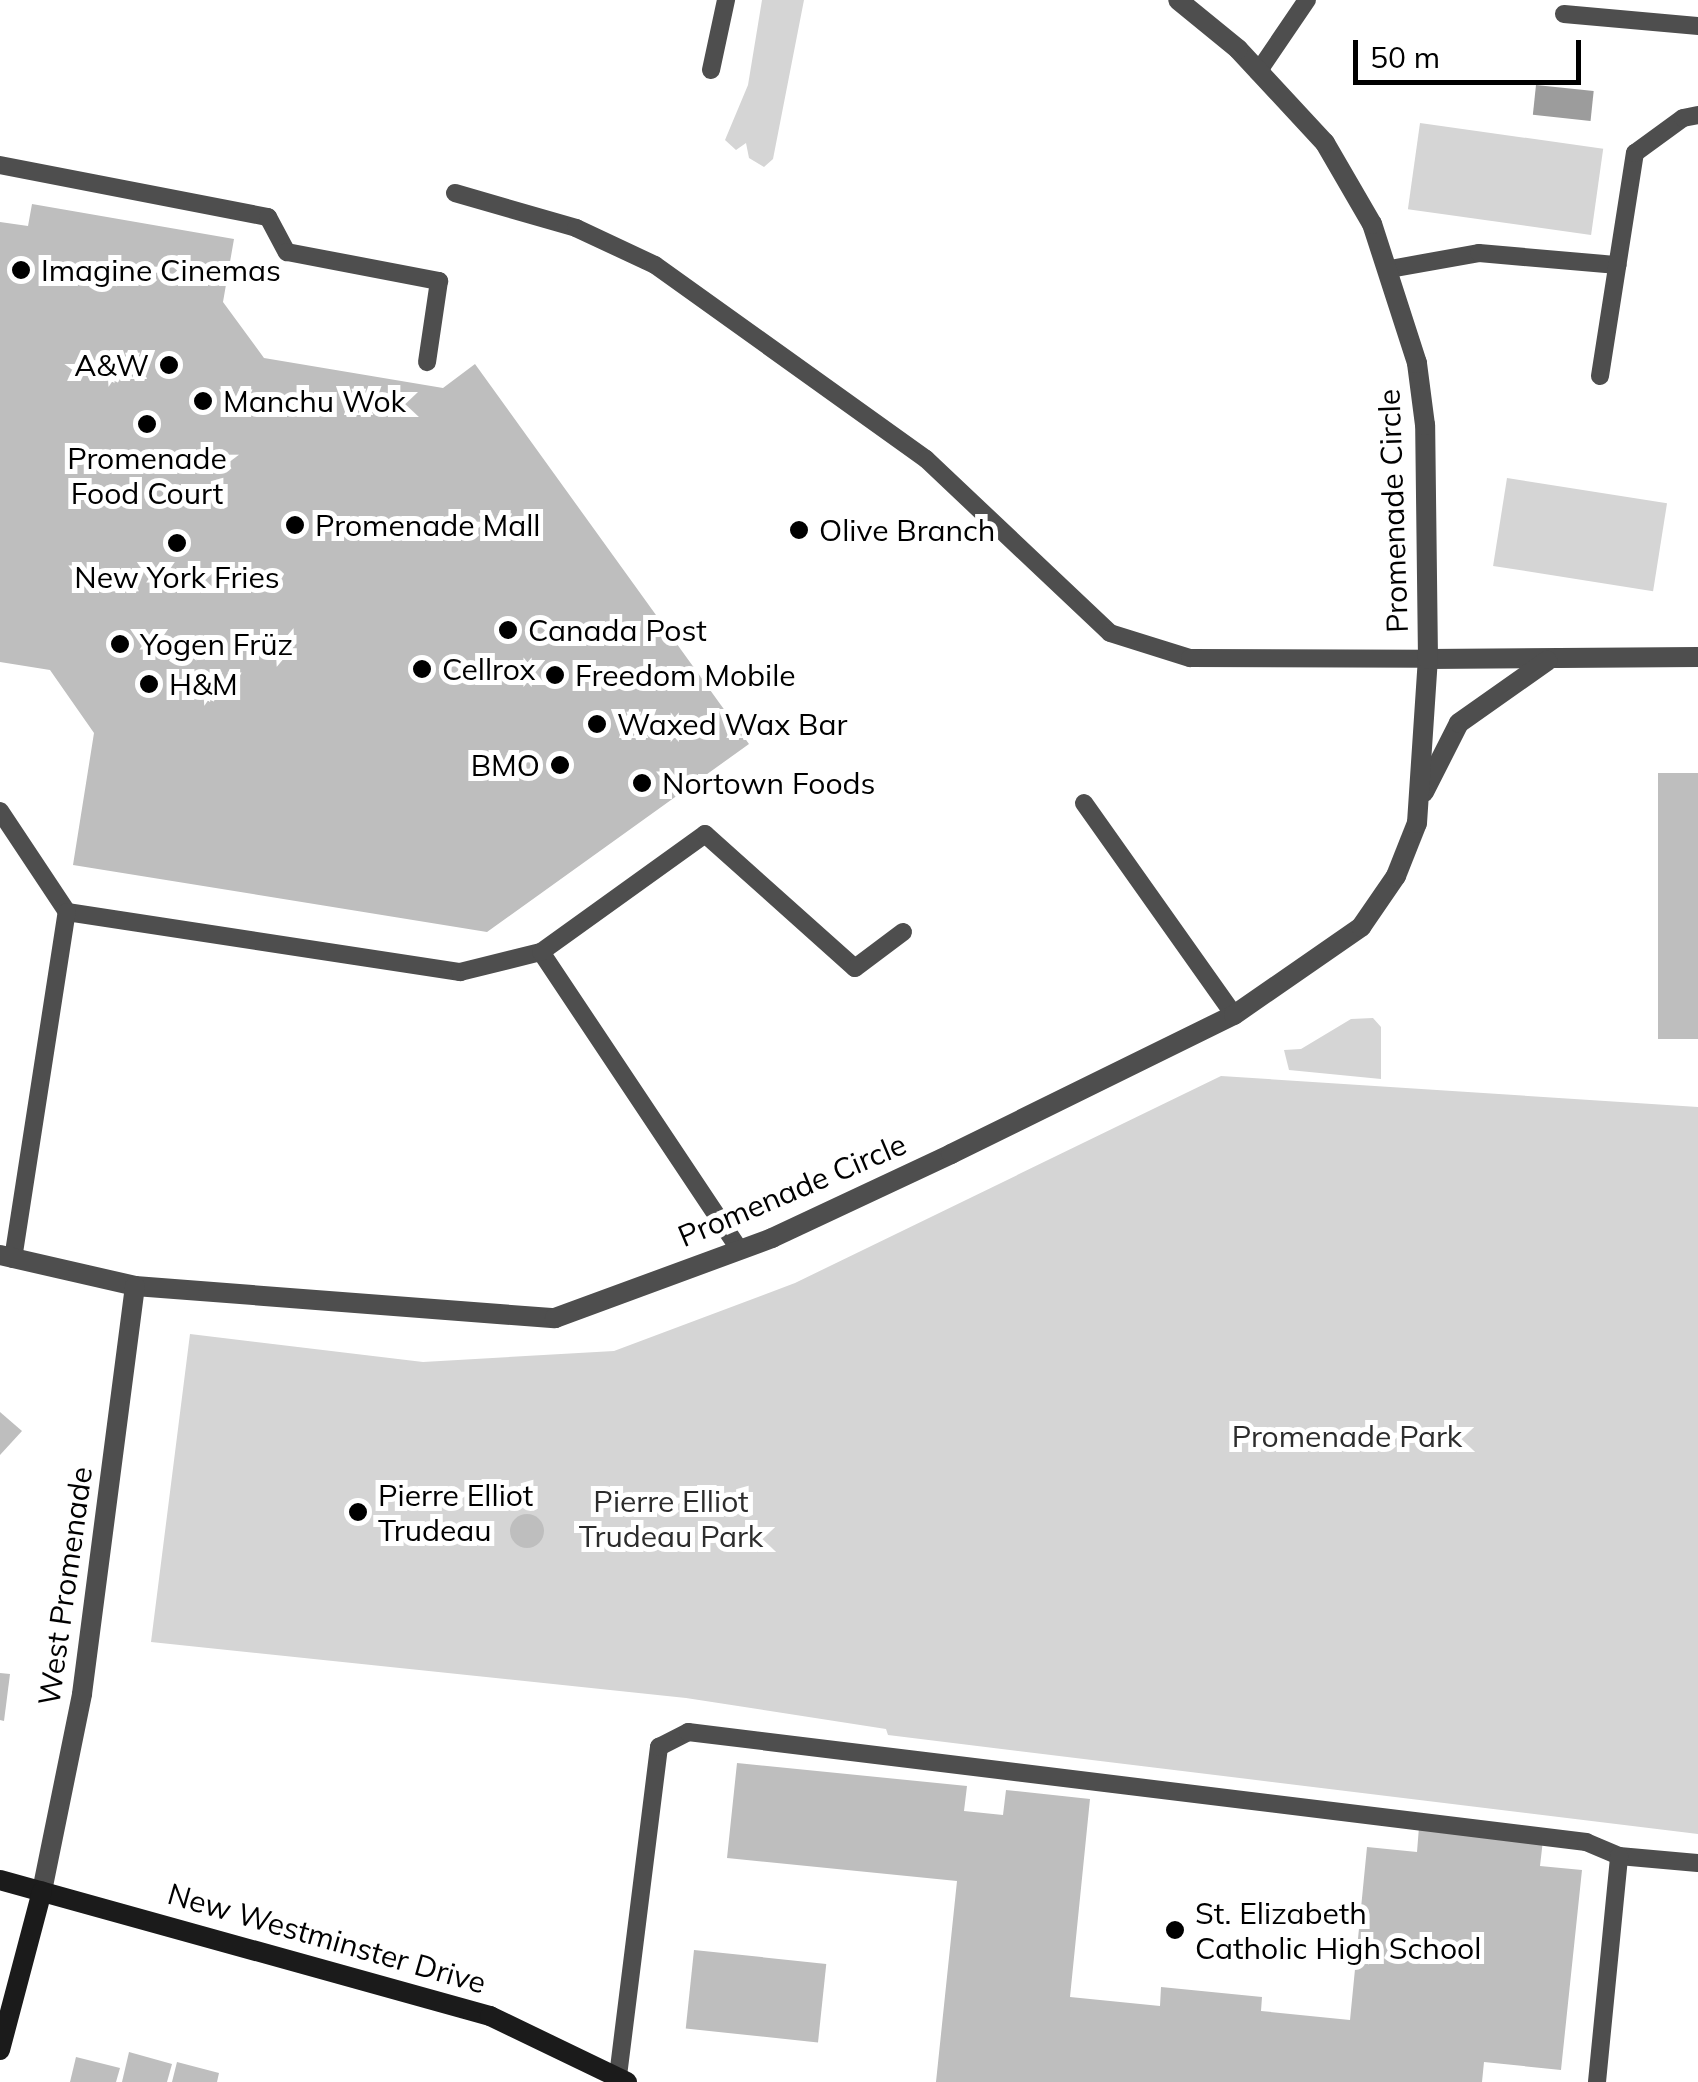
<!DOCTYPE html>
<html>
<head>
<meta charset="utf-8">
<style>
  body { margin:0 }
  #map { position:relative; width:1698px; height:2082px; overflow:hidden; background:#fff; font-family:Mulish,sans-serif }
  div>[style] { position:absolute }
  .green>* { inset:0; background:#d5d5d5; transform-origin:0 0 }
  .water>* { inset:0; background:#9c9c9c; transform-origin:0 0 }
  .building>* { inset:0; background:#bebebe; transform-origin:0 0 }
  .round { border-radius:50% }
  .lane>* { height:18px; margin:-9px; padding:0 9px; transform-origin:9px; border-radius:9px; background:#4e4e4e }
  .street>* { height:20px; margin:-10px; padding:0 10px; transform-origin:10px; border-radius:10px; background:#4e4e4e }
  .secondary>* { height:20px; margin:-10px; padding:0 10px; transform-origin:10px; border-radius:10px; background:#1b1b1b }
  .dots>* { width:28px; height:28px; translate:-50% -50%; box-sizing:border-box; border:5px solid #fff; border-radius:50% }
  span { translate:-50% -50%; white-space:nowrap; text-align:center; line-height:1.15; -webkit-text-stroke:10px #fff; paint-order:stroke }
  .poi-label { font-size:30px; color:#000 }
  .left { translate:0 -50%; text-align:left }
  .right { translate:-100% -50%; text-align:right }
  .street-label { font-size:30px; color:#000 }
  .park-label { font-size:30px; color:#2c2c2c }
  .scale { position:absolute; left:1353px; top:40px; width:228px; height:45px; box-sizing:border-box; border:5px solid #000; border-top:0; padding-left:12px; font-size:30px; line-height:35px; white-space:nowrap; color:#000; -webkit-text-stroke:8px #fff; paint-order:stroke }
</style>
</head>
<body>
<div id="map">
  <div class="green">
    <div style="clip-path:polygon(762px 0,804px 0,773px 159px,764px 167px,749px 158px,746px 143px,736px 150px,725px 140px,748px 85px)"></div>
    <div style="left:1420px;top:123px;width:185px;height:87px;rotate:8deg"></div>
    <div style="left:1507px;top:478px;width:162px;height:89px;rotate:9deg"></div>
    <div style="clip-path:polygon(1373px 1018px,1381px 1027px,1381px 1079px,1289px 1070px,1284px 1050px,1301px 1049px,1351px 1019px)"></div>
    <div style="clip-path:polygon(1221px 1076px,1698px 1107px,1698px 1834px,888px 1735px,886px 1729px,686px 1698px,151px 1642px,190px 1334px,423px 1362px,614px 1351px,795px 1283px)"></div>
  </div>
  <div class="water">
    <div style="left:1536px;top:85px;width:58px;height:30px;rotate:6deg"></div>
  </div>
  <div class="building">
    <div style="clip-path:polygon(32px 204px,234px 239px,223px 302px,264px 358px,443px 388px,475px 364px,749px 744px,487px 932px,73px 865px,94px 733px,50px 670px,0 662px,0 222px,28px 226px)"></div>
    <div style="left:1698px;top:773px;width:266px;height:40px;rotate:90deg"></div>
    <div style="clip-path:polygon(0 1412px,22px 1431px,0 1455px)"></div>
    <div class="round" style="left:510px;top:1514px;width:34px;height:34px"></div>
    <div style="clip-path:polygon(0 1673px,10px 1674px,4px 1721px,0 1720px)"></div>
    <div style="clip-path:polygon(737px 1763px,967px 1786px,964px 1811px,1003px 1815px,1006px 1790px,1090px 1799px,1070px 1997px,1160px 2006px,1161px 1987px,1262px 1997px,1261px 2011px,1350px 2020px,1367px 1847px,1417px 1852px,1419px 1827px,1543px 1840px,1540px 1866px,1582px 1870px,1561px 2070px,1484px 2062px,1482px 2082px,936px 2082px,957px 1881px,727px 1858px)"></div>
    <div style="left:694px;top:1950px;width:133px;height:79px;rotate:6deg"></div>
    <div style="clip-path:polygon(129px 2052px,172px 2064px,167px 2082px,122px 2082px)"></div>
    <div style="clip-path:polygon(76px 2057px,120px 2068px,116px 2082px,70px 2082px)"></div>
    <div style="clip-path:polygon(177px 2062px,219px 2073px,217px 2082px,172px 2082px)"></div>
  </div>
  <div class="lane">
    <div style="left:1564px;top:14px;width:135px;rotate:5.1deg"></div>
    <div style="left:711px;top:70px;width:72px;rotate:-77.9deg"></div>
    <div style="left:1258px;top:72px;width:87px;rotate:-55.8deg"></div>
    <div style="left:0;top:165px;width:273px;rotate:11deg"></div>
    <div style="left:268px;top:217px;width:40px;rotate:62deg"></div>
    <div style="left:287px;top:252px;width:155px;rotate:10.8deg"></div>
    <div style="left:439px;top:281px;width:82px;rotate:98.4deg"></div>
    <div style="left:455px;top:193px;width:126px;rotate:16.1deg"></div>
    <div style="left:576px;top:228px;width:87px;rotate:25.1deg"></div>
    <div style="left:655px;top:265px;width:333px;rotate:35.6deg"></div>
    <div style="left:926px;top:459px;width:253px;rotate:43.4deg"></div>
    <div style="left:1110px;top:633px;width:84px;rotate:17.4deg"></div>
    <div style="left:1190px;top:658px;width:238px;rotate:0.2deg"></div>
    <div style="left:1390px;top:269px;width:90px;rotate:-10.2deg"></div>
    <div style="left:1479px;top:253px;width:139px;rotate:5deg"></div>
    <div style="left:1600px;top:376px;width:226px;rotate:-81.1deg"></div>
    <div style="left:1635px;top:153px;width:59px;rotate:-36.1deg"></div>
    <div style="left:1683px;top:118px;width:15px;rotate:-11deg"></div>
    <div style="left:1084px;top:803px;width:260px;rotate:54.7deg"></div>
    <div style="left:0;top:811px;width:121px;rotate:56.4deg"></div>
    <div style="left:67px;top:912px;width:398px;rotate:8.7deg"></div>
    <div style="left:460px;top:972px;width:83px;rotate:-13.9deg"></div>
    <div style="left:541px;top:952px;width:357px;rotate:56.3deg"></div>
    <div style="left:541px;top:952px;width:202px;rotate:-35.7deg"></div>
    <div style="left:705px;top:834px;width:201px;rotate:41.8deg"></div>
    <div style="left:855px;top:968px;width:60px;rotate:-36.9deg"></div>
    <div style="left:13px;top:1259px;width:351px;rotate:-81.2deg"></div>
    <div style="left:618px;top:2076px;width:332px;rotate:-82.9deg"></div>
    <div style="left:659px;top:1747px;width:33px;rotate:-27deg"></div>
    <div style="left:688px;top:1732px;width:905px;rotate:6.98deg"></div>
    <div style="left:1586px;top:1842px;width:36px;rotate:23deg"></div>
    <div style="left:1619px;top:1856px;width:79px;rotate:5.1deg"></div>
    <div style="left:1597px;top:2082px;width:227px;rotate:-84.4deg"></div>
  </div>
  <div class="street">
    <div style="left:1428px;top:659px;width:270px;rotate:-0.4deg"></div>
    <div style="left:1424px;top:792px;width:77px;rotate:-63.1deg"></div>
    <div style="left:1459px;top:723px;width:108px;rotate:-35.2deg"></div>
    <div style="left:0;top:1255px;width:139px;rotate:12.9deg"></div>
    <div style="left:135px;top:1286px;width:421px;rotate:4.4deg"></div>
    <div style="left:555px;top:1318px;width:231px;rotate:-20.2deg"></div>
    <div style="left:772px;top:1238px;width:198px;rotate:-25.1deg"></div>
    <div style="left:951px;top:1154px;width:315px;rotate:-26.2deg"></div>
    <div style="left:1234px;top:1015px;width:155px;rotate:-34.7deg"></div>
    <div style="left:1361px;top:927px;width:62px;rotate:-55.5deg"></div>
    <div style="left:1396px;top:876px;width:57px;rotate:-68.4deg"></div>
    <div style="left:1417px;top:823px;width:164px;rotate:-86.2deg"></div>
    <div style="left:1428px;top:659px;width:234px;rotate:-90.7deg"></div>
    <div style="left:1425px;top:425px;width:63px;rotate:-97.4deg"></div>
    <div style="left:1417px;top:363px;width:146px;rotate:-107.9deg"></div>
    <div style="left:1372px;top:224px;width:94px;rotate:-120.1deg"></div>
    <div style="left:1325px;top:143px;width:128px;rotate:-132.8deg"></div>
    <div style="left:1238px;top:49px;width:77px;rotate:-140.8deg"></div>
    <div style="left:42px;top:1891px;width:201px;rotate:-78.5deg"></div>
    <div style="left:82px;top:1694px;width:411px;rotate:-82.6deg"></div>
  </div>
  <div class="secondary">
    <div style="left:0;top:1880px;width:509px;rotate:15.51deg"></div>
    <div style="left:490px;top:2016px;width:152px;rotate:25.7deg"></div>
    <div style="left:0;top:2050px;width:164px;rotate:-75.2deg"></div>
  </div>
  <div class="dots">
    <div style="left:21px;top:270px;background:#000"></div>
    <div style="left:169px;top:365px;background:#000"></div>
    <div style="left:203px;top:401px;background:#000"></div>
    <div style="left:147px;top:424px;background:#000"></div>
    <div style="left:295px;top:525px;background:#000"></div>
    <div style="left:799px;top:530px;background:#000"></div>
    <div style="left:177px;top:543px;background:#000"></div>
    <div style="left:508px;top:630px;background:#000"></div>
    <div style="left:120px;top:644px;background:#000"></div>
    <div style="left:422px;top:669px;background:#000"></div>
    <div style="left:555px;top:675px;background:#000"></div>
    <div style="left:149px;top:684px;background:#000"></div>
    <div style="left:597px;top:724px;background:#000"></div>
    <div style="left:560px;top:765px;background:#000"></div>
    <div style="left:642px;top:783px;background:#000"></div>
    <div style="left:358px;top:1512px;background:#000"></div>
    <div style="left:1175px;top:1930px;background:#000"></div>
  </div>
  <div class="poi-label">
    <span class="left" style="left:41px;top:270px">Imagine Cinemas</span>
    <span class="right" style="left:149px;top:365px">A&amp;W</span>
    <span class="left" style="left:223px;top:401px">Manchu Wok</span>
    <span style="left:147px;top:475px">Promenade<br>Food Court</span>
    <span class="left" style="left:315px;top:525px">Promenade Mall</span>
    <span class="left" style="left:819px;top:530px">Olive Branch</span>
    <span style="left:177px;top:577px">New York Fries</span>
    <span class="left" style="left:528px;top:630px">Canada Post</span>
    <span class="left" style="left:140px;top:644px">Yogen Früz</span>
    <span class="left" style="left:442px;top:669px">Cellrox</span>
    <span class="left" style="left:575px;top:675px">Freedom Mobile</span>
    <span class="left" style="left:169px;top:684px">H&amp;M</span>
    <span class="left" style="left:617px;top:724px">Waxed Wax Bar</span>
    <span class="right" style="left:540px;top:765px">BMO</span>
    <span class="left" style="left:662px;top:783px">Nortown Foods</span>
    <span class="left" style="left:378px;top:1512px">Pierre Elliot<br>Trudeau</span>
    <span class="left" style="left:1195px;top:1930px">St. Elizabeth<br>Catholic High School</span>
  </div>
  <div class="street-label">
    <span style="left:1393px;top:511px;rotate:-92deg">Promenade Circle</span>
    <span style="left:792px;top:1190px;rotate:-23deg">Promenade Circle</span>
    <span style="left:65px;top:1586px;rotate:-82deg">West Promenade</span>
    <span style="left:327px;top:1938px;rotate:16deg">New Westminster Drive</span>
  </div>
  <div class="park-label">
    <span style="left:1347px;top:1436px">Promenade Park</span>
    <span style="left:671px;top:1518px">Pierre Elliot<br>Trudeau Park</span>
  </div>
  <div class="scale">50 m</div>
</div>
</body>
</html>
